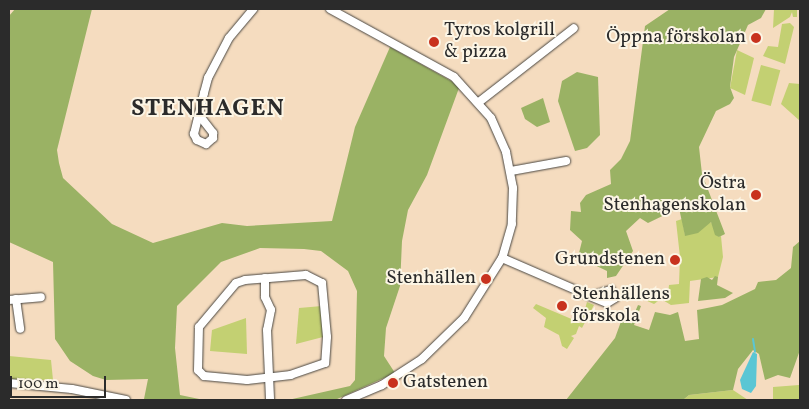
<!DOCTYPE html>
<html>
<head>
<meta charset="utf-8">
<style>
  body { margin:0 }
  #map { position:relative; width:809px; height:409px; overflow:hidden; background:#f5dcbf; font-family:Vollkorn,serif }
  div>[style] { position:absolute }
  .green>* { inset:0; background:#c3d072; transform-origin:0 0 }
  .forest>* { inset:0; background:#9ab264 }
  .water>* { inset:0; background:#5ac6d4 }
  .stream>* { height:2px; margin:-1px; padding:0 1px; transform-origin:1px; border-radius:1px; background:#5ac6d4 }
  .roads { filter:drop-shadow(0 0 1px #494641) drop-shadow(0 0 1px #494641) }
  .minor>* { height:8px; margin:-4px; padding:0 4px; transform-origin:4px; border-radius:4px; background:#fff }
  .dots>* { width:14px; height:14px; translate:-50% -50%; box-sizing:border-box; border:2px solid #fcf5e5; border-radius:50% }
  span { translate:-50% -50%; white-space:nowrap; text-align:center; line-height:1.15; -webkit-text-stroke:4px #fcf5e5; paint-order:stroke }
  .poi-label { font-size:19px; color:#2b2b2b }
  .left { translate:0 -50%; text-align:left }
  .right { translate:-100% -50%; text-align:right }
  .district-label { font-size:24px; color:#2b2b2b; font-weight:700; letter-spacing:1px }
  .frame { position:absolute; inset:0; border:10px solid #2b2b2b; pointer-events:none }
  .scale { position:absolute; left:10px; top:376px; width:96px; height:22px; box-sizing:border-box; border:2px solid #2b2b2b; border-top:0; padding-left:6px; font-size:15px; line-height:18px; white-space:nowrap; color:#2b2b2b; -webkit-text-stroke:4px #fcf5e5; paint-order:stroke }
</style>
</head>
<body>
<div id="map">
  <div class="green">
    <div style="clip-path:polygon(774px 9px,797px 9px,797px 17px,793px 17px,792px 12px,790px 17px,773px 28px)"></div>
    <div style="clip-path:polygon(790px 23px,794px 27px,785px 64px,763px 56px,768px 46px,778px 47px,782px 24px)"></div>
    <div style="clip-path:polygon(737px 50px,754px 58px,745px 95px,730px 88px)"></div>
    <div style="left:761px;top:65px;width:20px;height:37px;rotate:15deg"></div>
    <div style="clip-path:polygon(789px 83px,800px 84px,800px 121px,781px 104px)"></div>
    <div style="clip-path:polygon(682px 219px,685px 235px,711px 222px,719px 237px,721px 236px,723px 257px,718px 277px,690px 281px,689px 303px,671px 305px,661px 299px,654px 304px,636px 296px,642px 289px,654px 296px,655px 291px,668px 293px,669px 285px,679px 284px,680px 257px,676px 221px)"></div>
    <div style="clip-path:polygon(587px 302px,594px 305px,582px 328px,579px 326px,576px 334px,571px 336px,574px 338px,567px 349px,562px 346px,559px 335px,544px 327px,546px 318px,533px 308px,536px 304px,581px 323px)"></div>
    <div style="clip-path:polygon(322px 306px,323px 337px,296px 344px,299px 308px)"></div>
    <div style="clip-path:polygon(246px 318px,247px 354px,210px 351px,212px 330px)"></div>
    <div style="clip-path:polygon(9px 356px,51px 360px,53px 380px,9px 380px)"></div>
    <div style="clip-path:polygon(800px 371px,800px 400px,773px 400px,773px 387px,799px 385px)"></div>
    <div style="clip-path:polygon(733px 390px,748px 400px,683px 400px,689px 395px)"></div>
  </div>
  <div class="forest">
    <div style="clip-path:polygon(15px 9px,92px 9px,57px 150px,59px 163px,63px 178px,112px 224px,153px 243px,222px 223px,247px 226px,332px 221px,355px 127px,390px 47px,453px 82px,459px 88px,427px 175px,408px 210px,402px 241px,400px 286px,386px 328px,384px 356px,395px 373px,335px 400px,288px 400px,350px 386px,355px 380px,357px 291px,348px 271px,321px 251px,304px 249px,260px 248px,221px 262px,177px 306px,175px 348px,180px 395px,204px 400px,144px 399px,148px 379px,106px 380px,93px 376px,70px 361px,55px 339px,53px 262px,9px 242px,9px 16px)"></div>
    <div style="clip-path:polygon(670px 9px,766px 9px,761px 18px,748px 25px,734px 57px,730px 87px,734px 98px,730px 104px,716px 111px,699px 147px,702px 174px,725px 234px,719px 237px,715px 235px,711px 222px,698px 233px,685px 236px,679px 208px,648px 223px,640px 218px,626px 231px,633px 251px,616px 276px,607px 278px,607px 271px,578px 257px,582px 241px,570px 230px,571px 211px,581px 212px,580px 203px,586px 195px,611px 184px,610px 170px,621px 159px,630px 141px,645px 26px)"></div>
    <div style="clip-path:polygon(577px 72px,598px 77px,600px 135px,587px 148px,575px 151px,558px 101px,562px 81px)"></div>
    <div style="clip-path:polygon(543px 98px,550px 122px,537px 127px,525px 119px,521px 108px)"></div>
    <div style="clip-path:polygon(800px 241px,800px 350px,790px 378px,778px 375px,765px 380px,759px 354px,753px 350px,738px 369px,733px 390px,689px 395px,683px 400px,566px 400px,615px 338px,623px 316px,632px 319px,638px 305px,641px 306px,634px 325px,649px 330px,655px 312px,670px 315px,678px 312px,685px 341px,699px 339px,697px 310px,722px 305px,755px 289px,758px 282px,776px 280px,791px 268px,793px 247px)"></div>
    <div style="clip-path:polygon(715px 276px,718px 277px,717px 285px,733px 293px,725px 298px,698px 301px,701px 279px,707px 277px,712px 280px)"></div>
  </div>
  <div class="water">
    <div style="clip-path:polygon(753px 352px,757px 354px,756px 386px,751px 393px,742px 389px,740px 380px)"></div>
  </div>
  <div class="stream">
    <div style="left:753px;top:339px;width:13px;rotate:81deg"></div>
  </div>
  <div class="roads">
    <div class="minor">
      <div style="left:330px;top:9px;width:141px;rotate:28.7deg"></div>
      <div style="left:454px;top:77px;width:55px;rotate:47.9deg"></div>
      <div style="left:491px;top:118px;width:37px;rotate:66deg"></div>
      <div style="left:506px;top:152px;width:37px;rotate:79deg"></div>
      <div style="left:513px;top:188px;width:36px;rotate:92deg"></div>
      <div style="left:512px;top:224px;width:35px;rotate:106deg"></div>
      <div style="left:502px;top:258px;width:71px;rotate:122.3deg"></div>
      <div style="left:464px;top:318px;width:59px;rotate:135.7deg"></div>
      <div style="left:422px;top:359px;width:48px;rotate:147deg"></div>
      <div style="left:382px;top:385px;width:39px;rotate:157deg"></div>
      <div style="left:479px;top:102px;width:120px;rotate:-37.9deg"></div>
      <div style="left:199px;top:115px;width:23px;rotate:52deg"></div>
      <div style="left:213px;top:133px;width:5px;rotate:90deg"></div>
      <div style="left:213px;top:138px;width:9px;rotate:139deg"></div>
      <div style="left:206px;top:144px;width:10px;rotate:-156deg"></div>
      <div style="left:197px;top:140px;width:7px;rotate:-117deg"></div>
      <div style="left:194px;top:134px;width:42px;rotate:-76.3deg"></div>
      <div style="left:204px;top:93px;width:16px;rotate:-75deg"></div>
      <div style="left:208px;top:78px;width:45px;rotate:-62.3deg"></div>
      <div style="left:229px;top:38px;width:38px;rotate:-50deg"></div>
      <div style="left:511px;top:171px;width:56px;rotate:-10.3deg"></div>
      <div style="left:502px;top:258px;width:96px;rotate:23.4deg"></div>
      <div style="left:590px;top:296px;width:22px;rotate:-16deg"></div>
      <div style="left:611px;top:290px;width:9px;rotate:63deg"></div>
      <div style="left:615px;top:298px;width:9px;rotate:148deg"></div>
      <div style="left:607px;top:303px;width:18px;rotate:-158deg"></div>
      <div style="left:306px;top:275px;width:18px;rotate:27deg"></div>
      <div style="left:322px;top:283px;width:54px;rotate:84.7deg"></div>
      <div style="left:327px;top:337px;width:26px;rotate:94deg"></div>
      <div style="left:325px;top:363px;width:36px;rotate:161deg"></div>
      <div style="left:291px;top:375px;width:44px;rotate:173.5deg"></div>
      <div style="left:247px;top:380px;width:43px;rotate:-174.7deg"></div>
      <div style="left:204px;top:376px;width:8px;rotate:-135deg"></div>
      <div style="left:198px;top:370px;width:43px;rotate:-88.7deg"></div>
      <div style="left:199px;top:327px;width:57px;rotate:-49.9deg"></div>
      <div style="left:236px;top:283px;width:9px;rotate:-18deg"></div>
      <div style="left:245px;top:280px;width:61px;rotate:-4.7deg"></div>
      <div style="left:265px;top:278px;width:19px;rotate:90deg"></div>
      <div style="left:265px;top:297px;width:14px;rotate:65deg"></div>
      <div style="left:271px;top:310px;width:20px;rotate:101deg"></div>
      <div style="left:267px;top:330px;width:70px;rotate:87.5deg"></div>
      <div style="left:16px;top:299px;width:30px;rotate:82deg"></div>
      <div style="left:9px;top:300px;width:32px;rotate:-5deg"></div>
      <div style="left:9px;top:383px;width:63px;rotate:5.4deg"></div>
      <div style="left:72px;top:389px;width:55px;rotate:11.5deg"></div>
    </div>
  </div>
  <div class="dots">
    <div style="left:756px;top:38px;background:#c8321e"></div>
    <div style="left:434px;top:42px;background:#c8321e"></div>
    <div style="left:756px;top:195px;background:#c8321e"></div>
    <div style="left:675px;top:260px;background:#c8321e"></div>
    <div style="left:486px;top:279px;background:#c8321e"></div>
    <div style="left:562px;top:306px;background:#c8321e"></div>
    <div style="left:393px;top:383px;background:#c8321e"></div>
  </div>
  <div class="poi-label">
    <span class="left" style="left:444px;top:42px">Tyros kolgrill<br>&amp; pizza</span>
    <span class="right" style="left:746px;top:38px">Öppna förskolan</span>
    <span class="right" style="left:746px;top:195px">Östra<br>Stenhagenskolan</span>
    <span class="right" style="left:665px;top:260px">Grundstenen</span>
    <span class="right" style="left:476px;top:279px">Stenhällen</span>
    <span class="left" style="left:572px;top:306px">Stenhällens<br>förskola</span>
    <span class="left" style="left:403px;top:383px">Gatstenen</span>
  </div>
  <div class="district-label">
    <span style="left:208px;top:110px">STENHAGEN</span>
  </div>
  <div class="frame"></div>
  <div class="scale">100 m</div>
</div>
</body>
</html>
